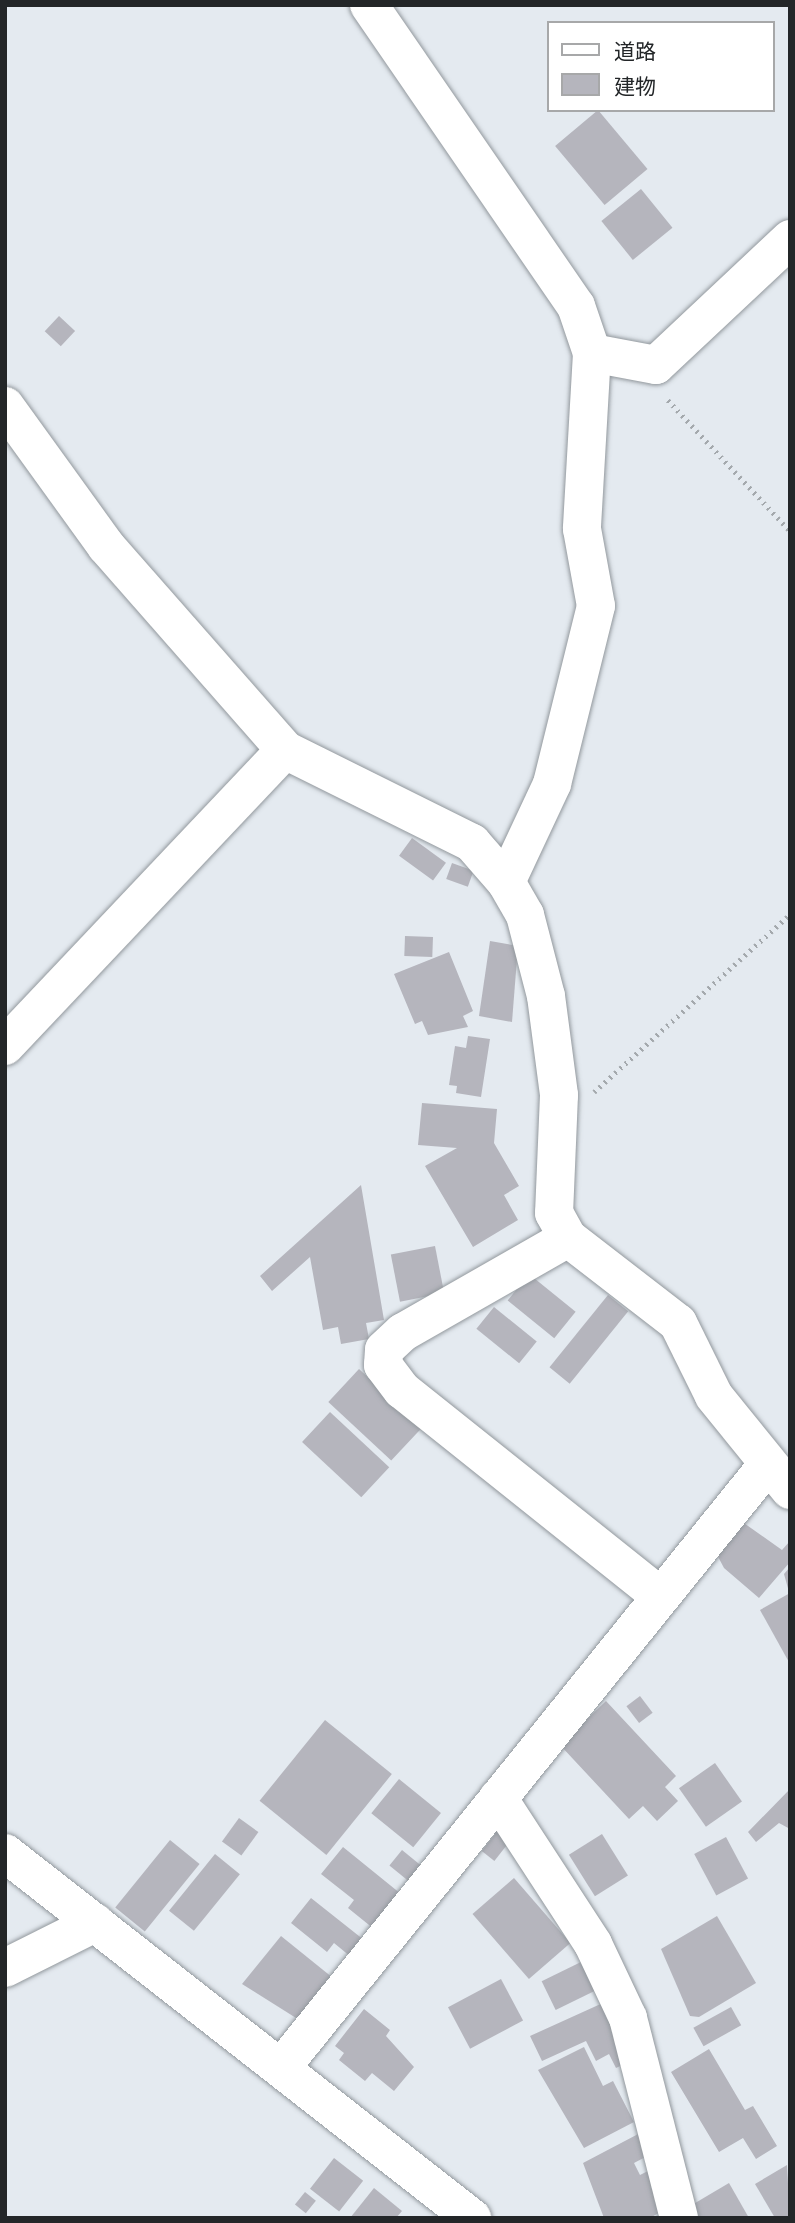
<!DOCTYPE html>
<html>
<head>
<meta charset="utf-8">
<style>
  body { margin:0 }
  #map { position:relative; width:795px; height:2223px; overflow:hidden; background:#e4eaf0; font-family:"Work Sans","Noto Sans JP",sans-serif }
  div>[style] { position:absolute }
  .building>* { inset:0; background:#b5b5bd; transform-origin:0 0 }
  .path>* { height:4.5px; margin-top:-2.25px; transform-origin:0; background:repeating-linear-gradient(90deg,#a4a9ad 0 2px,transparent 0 7px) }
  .roads { filter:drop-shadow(0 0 2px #92989d) drop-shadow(0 0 2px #92989d) }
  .minor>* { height:38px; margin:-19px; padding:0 19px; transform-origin:19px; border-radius:19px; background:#fff }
  .tertiary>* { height:38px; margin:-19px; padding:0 19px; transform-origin:19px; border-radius:19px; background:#fff }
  span { translate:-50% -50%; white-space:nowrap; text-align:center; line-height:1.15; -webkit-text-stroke:6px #fff; paint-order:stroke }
  .frame { position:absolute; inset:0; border:7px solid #232628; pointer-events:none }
  .legend { position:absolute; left:547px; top:21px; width:228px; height:91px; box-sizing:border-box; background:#fff; border:2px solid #a7a8a9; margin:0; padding:9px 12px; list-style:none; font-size:21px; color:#232628 }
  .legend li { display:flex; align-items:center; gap:14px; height:35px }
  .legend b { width:35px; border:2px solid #a7a8a9 }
</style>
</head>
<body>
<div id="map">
  <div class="building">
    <div style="left:598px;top:110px;width:77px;height:56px;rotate:50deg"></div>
    <div style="left:641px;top:189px;width:50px;height:51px;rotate:51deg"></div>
    <div style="left:59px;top:316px;width:22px;height:21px;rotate:43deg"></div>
    <div style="left:412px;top:838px;width:42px;height:22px;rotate:36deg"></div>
    <div style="left:452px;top:863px;width:23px;height:17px;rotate:20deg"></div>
    <div style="left:405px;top:936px;width:28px;height:20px;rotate:2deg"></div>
    <div style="clip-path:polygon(490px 941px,518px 946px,512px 1022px,479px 1016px)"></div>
    <div style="clip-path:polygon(449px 952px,473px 1011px,463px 1016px,468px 1027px,428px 1035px,422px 1021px,415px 1024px,394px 974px)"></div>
    <div style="clip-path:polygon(468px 1036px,490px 1039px,481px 1097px,456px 1093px,457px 1086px,449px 1085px,455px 1046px,466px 1048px)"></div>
    <div style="clip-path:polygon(422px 1103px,497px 1109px,494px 1143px,519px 1186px,504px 1195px,518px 1220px,473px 1247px,425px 1166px,457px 1148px,418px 1145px)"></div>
    <div style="clip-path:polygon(361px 1185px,384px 1320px,366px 1323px,369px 1339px,341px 1344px,338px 1327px,323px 1330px,310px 1257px,272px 1291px,260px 1276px)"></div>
    <div style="left:435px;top:1246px;width:48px;height:45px;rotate:79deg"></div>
    <div style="left:529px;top:1274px;width:60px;height:34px;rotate:39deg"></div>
    <div style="left:608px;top:1295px;width:26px;height:93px;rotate:39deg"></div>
    <div style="left:494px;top:1307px;width:55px;height:28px;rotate:39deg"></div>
    <div style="left:359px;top:1369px;width:86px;height:45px;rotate:43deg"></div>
    <div style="left:330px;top:1412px;width:81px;height:41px;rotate:43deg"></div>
    <div style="clip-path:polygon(741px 1521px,782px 1550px,790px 1541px,790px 1562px,759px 1598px,724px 1568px,715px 1551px)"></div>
    <div style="clip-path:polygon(790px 1567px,790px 1592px,789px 1592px,784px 1574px)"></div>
    <div style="clip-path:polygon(790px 1593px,790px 1664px,760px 1610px)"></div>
    <div style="left:640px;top:1696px;width:21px;height:17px;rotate:53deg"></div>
    <div style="clip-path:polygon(606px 1701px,676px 1776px,665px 1787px,678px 1801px,657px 1821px,643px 1806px,629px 1819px,560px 1745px)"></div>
    <div style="left:325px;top:1720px;width:86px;height:104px;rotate:39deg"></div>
    <div style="left:715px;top:1763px;width:47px;height:44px;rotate:55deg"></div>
    <div style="left:399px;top:1779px;width:54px;height:44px;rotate:39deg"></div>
    <div style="clip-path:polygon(790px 1789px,790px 1829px,779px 1823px,756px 1842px,748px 1832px)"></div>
    <div style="left:239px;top:1818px;width:24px;height:29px;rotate:36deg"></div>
    <div style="left:499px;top:1829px;width:16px;height:28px;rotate:38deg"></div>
    <div style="left:602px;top:1834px;width:49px;height:39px;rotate:58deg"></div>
    <div style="left:726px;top:1837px;width:47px;height:36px;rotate:62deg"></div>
    <div style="left:170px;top:1840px;width:38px;height:87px;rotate:39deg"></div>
    <div style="clip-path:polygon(343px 1847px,401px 1894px,374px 1929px,348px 1908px,354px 1900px,321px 1874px)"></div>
    <div style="left:402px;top:1850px;width:32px;height:20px;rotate:39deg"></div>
    <div style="left:215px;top:1854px;width:32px;height:73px;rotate:39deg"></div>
    <div style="left:514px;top:1878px;width:86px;height:55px;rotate:49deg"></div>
    <div style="clip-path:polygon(311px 1898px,364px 1940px,351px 1957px,334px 1943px,327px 1952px,291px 1923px)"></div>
    <div style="clip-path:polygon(717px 1916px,756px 1983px,699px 2017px,690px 2016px,661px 1949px)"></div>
    <div style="clip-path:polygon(281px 1936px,338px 1982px,304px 2023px,242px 1984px)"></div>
    <div style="left:583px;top:1961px;width:32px;height:46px;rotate:64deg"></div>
    <div style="left:501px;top:1979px;width:47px;height:60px;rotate:62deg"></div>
    <div style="clip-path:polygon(605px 2002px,631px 2061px,616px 2068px,609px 2054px,596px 2061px,586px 2041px,542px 2061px,530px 2036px)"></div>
    <div style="left:731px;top:2007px;width:21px;height:43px;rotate:61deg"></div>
    <div style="clip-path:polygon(364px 2009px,390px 2030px,386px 2036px,414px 2067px,394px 2091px,372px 2073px,365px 2081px,339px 2060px,344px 2053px,335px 2046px)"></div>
    <div style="clip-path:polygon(584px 2047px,603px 2086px,613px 2081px,634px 2122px,584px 2148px,538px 2070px)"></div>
    <div style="clip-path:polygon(709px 2049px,745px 2110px,753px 2106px,777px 2146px,756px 2159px,743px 2138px,719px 2152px,671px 2072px)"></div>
    <div style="clip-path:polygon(642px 2132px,653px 2153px,634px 2163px,640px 2175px,648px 2171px,662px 2211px,650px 2218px,604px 2218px,583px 2163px)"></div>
    <div style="left:334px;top:2158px;width:37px;height:39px;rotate:38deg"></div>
    <div style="clip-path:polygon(787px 2165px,790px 2218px,775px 2218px,755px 2184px)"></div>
    <div style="clip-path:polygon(729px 2183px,749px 2218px,688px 2218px,685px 2209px)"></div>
    <div style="clip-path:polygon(374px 2188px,402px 2211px,396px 2218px,350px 2218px)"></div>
    <div style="left:305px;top:2192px;width:14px;height:16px;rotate:39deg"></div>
  </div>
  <div class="path">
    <div style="left:668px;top:400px;width:179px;rotate:47deg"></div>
    <div style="left:594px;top:1092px;width:265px;rotate:-42.2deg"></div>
  </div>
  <div class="roads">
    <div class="minor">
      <div style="left:369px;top:5px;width:365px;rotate:55.5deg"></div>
      <div style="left:576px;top:306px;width:50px;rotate:71.2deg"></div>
      <div style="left:592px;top:353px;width:176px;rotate:93.3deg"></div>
      <div style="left:582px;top:529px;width:78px;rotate:79.7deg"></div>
      <div style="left:596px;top:606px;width:183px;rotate:103.9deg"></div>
      <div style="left:552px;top:784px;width:108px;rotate:115.1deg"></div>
      <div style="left:592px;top:353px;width:65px;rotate:10.6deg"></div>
      <div style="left:656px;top:365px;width:184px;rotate:-43.2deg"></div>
      <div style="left:5px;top:406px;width:173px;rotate:54.2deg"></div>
      <div style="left:106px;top:546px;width:271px;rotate:48.7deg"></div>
      <div style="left:285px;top:750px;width:209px;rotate:26.4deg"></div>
      <div style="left:472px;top:843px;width:52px;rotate:48.9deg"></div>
      <div style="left:506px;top:882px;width:38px;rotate:60deg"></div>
      <div style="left:525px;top:915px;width:84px;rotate:75.5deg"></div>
      <div style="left:546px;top:996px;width:100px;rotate:82.5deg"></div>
      <div style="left:559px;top:1095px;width:118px;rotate:92.4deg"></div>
      <div style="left:554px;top:1213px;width:29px;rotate:61deg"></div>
      <div style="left:568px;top:1238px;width:139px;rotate:37.7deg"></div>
      <div style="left:678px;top:1323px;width:81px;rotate:63.7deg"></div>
      <div style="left:714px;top:1396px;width:121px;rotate:51deg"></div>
      <div style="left:5px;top:1046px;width:407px;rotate:-46.6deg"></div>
      <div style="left:568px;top:1238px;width:190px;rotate:150.3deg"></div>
      <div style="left:403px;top:1332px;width:26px;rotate:137deg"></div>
      <div style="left:384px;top:1350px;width:15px;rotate:94deg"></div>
      <div style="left:383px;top:1365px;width:31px;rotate:53deg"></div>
      <div style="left:402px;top:1390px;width:330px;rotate:38.6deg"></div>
      <div style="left:498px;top:1798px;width:174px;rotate:56.9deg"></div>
      <div style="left:593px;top:1944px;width:82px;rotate:64.7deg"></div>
      <div style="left:628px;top:2018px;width:206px;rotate:75.7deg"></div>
      <div style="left:5px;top:1968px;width:101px;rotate:-26.6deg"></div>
      <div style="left:281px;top:2068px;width:776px;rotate:-51.12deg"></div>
    </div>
    <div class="tertiary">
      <div style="left:5px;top:1853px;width:593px;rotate:38.01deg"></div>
    </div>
  </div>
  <div class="frame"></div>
  <ul class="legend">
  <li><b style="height:9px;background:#fff"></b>道路</li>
  <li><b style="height:19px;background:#b5b5bd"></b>建物</li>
  </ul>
</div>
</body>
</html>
